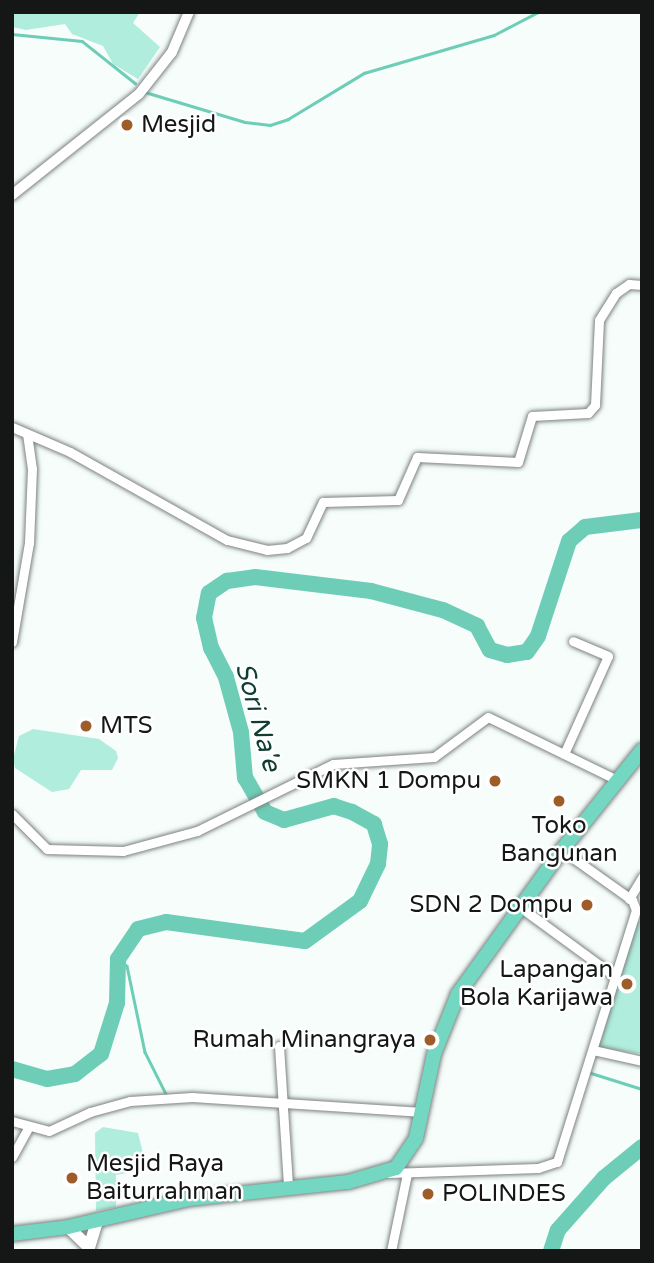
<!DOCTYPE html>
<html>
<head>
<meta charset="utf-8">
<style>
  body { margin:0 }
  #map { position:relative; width:654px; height:1263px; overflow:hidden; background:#f6fdfb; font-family:"Varela Round",sans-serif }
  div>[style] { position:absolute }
  .green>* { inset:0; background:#b0eddc }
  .stream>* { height:2.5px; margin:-1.25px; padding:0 1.25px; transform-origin:1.25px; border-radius:1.25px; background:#6dcdb6 }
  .river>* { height:16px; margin:-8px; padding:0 8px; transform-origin:8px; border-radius:8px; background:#6dcdb6 }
  .roads { filter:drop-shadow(0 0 2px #7c8280) drop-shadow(0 0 2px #7c8280) }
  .minor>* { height:9px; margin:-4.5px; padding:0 4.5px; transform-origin:4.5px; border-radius:4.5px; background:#fff }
  .tertiary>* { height:10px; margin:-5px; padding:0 5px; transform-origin:5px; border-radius:5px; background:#fff }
  .secondary>* { height:12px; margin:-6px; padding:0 6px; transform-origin:6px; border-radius:6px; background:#fff }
  .trunk>* { height:14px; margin:-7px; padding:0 7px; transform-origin:7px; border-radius:7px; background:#74d7c2 }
  .dots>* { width:19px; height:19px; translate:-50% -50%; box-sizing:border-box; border:4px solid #fff; border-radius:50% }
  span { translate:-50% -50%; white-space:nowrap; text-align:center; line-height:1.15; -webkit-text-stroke:5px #fff; paint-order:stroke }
  .poi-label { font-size:24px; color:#141716 }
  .left { translate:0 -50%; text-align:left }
  .right { translate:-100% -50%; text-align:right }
  .water-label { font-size:26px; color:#103d33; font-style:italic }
  .frame { position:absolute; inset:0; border:14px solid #141716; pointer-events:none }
</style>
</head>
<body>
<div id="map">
  <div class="green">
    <div style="clip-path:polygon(12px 12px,140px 12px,133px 23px,160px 47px,138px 79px,113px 64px,103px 46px,72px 34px,65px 24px,26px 30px,12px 27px)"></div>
    <div style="clip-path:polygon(33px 729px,99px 739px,116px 751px,118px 758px,112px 770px,81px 770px,69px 789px,52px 792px,15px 768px,13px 759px,19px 736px)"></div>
    <div style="clip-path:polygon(630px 918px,642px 922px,642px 1054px,596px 1047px)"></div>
    <div style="clip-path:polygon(103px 1127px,138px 1133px,147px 1169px,116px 1175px,116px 1207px,96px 1211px,95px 1133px)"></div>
  </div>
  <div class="stream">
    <div style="left:12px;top:34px;width:70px;rotate:5.7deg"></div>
    <div style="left:82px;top:41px;width:68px;rotate:38.4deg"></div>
    <div style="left:145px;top:92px;width:104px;rotate:16.7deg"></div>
    <div style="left:245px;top:122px;width:25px;rotate:7deg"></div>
    <div style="left:270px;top:125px;width:19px;rotate:-18deg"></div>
    <div style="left:288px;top:119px;width:89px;rotate:-31.2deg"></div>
    <div style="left:364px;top:73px;width:135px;rotate:-16.3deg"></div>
    <div style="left:494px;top:35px;width:50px;rotate:-27.6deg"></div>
    <div style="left:118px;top:959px;width:11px;rotate:38deg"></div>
    <div style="left:127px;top:966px;width:88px;rotate:78.2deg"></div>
    <div style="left:145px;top:1052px;width:49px;rotate:63.4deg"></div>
    <div style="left:588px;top:1072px;width:57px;rotate:17.5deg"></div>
  </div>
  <div class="river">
    <div style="left:12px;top:1069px;width:36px;rotate:16deg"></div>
    <div style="left:47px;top:1079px;width:28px;rotate:-10deg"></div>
    <div style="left:75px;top:1074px;width:33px;rotate:-38deg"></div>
    <div style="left:101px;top:1054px;width:53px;rotate:-72.6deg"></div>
    <div style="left:117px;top:1003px;width:44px;rotate:-88.7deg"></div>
    <div style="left:118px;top:959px;width:36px;rotate:-56deg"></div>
    <div style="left:138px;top:929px;width:29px;rotate:-14deg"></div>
    <div style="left:166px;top:922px;width:140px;rotate:7.8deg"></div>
    <div style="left:305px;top:941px;width:68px;rotate:-36deg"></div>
    <div style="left:360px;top:901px;width:41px;rotate:-64.1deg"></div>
    <div style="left:378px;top:864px;width:20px;rotate:-84deg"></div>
    <div style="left:380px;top:844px;width:21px;rotate:-107deg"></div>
    <div style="left:374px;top:824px;width:25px;rotate:-151deg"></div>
    <div style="left:352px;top:812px;width:19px;rotate:-162deg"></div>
    <div style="left:334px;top:806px;width:52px;rotate:164.4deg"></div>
    <div style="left:284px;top:820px;width:21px;rotate:-157deg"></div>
    <div style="left:265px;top:812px;width:39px;rotate:-120deg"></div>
    <div style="left:245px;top:778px;width:46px;rotate:-95deg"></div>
    <div style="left:241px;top:732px;width:57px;rotate:-105.3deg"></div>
    <div style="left:226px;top:677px;width:33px;rotate:-117deg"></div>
    <div style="left:211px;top:648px;width:31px;rotate:-103deg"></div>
    <div style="left:204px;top:618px;width:25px;rotate:-79deg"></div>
    <div style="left:209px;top:593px;width:22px;rotate:-34deg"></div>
    <div style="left:227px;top:581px;width:28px;rotate:-8deg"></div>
    <div style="left:255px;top:577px;width:117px;rotate:6.9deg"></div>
    <div style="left:371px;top:591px;width:74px;rotate:14.8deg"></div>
    <div style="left:443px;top:610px;width:38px;rotate:25deg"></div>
    <div style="left:477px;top:626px;width:27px;rotate:62deg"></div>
    <div style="left:490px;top:650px;width:18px;rotate:16deg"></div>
    <div style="left:507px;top:655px;width:20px;rotate:-9deg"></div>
    <div style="left:527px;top:652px;width:19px;rotate:-55deg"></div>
    <div style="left:538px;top:636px;width:100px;rotate:-71.9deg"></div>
    <div style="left:569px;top:541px;width:21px;rotate:-41deg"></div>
    <div style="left:585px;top:527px;width:57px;rotate:-7deg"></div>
    <div style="left:551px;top:1251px;width:22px;rotate:-72deg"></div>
    <div style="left:558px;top:1230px;width:69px;rotate:-48.5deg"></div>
    <div style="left:604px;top:1178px;width:49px;rotate:-39.2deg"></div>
  </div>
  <div class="roads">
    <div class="minor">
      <div style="left:12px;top:427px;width:63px;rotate:23.3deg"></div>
      <div style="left:70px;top:452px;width:180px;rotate:29.3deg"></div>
      <div style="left:227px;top:540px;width:41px;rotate:14deg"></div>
      <div style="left:267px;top:550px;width:20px;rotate:-6deg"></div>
      <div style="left:287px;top:548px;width:21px;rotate:-28deg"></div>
      <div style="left:306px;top:538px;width:40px;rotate:-65deg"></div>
      <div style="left:323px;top:502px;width:75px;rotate:-1.5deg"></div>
      <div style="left:398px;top:500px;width:47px;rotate:-66.2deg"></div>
      <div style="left:417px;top:457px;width:101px;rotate:2.8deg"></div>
      <div style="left:518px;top:462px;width:48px;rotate:-73.1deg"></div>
      <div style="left:532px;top:416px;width:56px;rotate:-3.1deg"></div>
      <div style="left:588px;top:413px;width:11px;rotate:-49deg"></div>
      <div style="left:595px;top:405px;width:85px;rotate:-87.3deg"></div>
      <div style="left:599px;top:320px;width:32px;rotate:-58deg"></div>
      <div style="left:616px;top:293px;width:16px;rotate:-35deg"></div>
      <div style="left:629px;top:284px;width:13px;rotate:4deg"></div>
      <div style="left:12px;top:642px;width:100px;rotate:-80.3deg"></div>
      <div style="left:29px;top:543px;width:74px;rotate:-87.7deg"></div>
      <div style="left:32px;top:469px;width:34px;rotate:-98deg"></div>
      <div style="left:564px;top:754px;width:107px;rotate:-65.8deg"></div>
      <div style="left:608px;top:656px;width:38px;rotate:-157deg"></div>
      <div style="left:12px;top:814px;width:49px;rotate:45deg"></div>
      <div style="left:47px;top:849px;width:76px;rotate:1.5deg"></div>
      <div style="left:123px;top:851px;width:77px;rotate:-15.1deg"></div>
      <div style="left:197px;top:831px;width:152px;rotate:-26.2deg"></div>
      <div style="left:333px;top:764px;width:101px;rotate:-4deg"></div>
      <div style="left:434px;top:757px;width:67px;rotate:-36.5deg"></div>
      <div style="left:488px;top:717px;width:146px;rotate:26deg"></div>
      <div style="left:629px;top:899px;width:26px;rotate:-59deg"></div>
      <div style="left:520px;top:907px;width:115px;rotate:36.2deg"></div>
      <div style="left:279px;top:1046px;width:139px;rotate:86.3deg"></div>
      <div style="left:593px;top:1050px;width:50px;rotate:12.7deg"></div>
      <div style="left:12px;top:1121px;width:38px;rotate:15deg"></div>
      <div style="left:49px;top:1131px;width:45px;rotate:-24.9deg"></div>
      <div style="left:90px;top:1112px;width:41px;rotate:-15.4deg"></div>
      <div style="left:130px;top:1101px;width:62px;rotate:-3.7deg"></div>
      <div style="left:192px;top:1097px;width:231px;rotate:3.7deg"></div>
      <div style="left:12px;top:1157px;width:33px;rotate:-61deg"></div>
      <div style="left:389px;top:1173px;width:149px;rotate:-1.9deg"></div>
      <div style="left:538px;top:1168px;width:20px;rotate:-18deg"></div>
      <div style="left:557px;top:1162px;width:264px;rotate:-72.6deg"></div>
      <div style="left:636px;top:910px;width:11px;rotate:-112deg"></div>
      <div style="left:632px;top:900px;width:86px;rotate:-144.5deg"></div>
      <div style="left:391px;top:1251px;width:79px;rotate:-78.3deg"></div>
    </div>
    <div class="tertiary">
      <div style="left:12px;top:195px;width:162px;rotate:-38.5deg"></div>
      <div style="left:139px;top:94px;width:53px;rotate:-51.8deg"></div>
      <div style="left:172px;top:52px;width:43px;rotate:-67deg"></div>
    </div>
    <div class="secondary">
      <div style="left:68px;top:1227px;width:29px;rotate:44deg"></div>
      <div style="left:88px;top:1251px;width:31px;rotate:-73deg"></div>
    </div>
    <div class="trunk">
      <div style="left:12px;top:1234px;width:56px;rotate:-7.1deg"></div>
      <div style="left:68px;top:1227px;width:123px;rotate:-13.1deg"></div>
      <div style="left:188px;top:1199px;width:161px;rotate:-6.1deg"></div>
      <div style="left:348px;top:1182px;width:50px;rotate:-16.3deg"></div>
      <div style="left:396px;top:1168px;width:36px;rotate:-56deg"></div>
      <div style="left:416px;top:1138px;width:86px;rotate:-77.9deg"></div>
      <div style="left:434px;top:1054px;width:65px;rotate:-68.2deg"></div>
      <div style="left:458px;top:994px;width:178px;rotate:-54.2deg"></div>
      <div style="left:562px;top:850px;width:128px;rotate:-51.3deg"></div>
    </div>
  </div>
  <div class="dots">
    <div style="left:127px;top:125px;background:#9d5c28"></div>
    <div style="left:86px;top:726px;background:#9d5c28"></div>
    <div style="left:495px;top:781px;background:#9d5c28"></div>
    <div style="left:559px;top:801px;background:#9d5c28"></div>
    <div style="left:587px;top:905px;background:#9d5c28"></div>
    <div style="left:627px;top:984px;background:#9d5c28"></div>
    <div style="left:430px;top:1040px;background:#9d5c28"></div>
    <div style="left:72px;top:1178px;background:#9d5c28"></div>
    <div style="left:428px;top:1194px;background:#9d5c28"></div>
  </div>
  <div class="poi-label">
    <span class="left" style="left:141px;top:125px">Mesjid</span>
    <span class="left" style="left:100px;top:726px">MTS</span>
    <span class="right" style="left:481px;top:781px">SMKN 1 Dompu</span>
    <span style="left:559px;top:840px">Toko<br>Bangunan</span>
    <span class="right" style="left:573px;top:905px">SDN 2 Dompu</span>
    <span class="right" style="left:613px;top:984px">Lapangan<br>Bola Karijawa</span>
    <span class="right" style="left:416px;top:1040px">Rumah Minangraya</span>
    <span class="left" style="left:86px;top:1178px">Mesjid Raya<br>Baiturrahman</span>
    <span class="left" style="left:442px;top:1194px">POLINDES</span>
  </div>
  <div class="water-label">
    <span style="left:258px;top:717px;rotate:75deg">Sori Na'e</span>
  </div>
  <div class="frame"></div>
</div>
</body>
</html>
